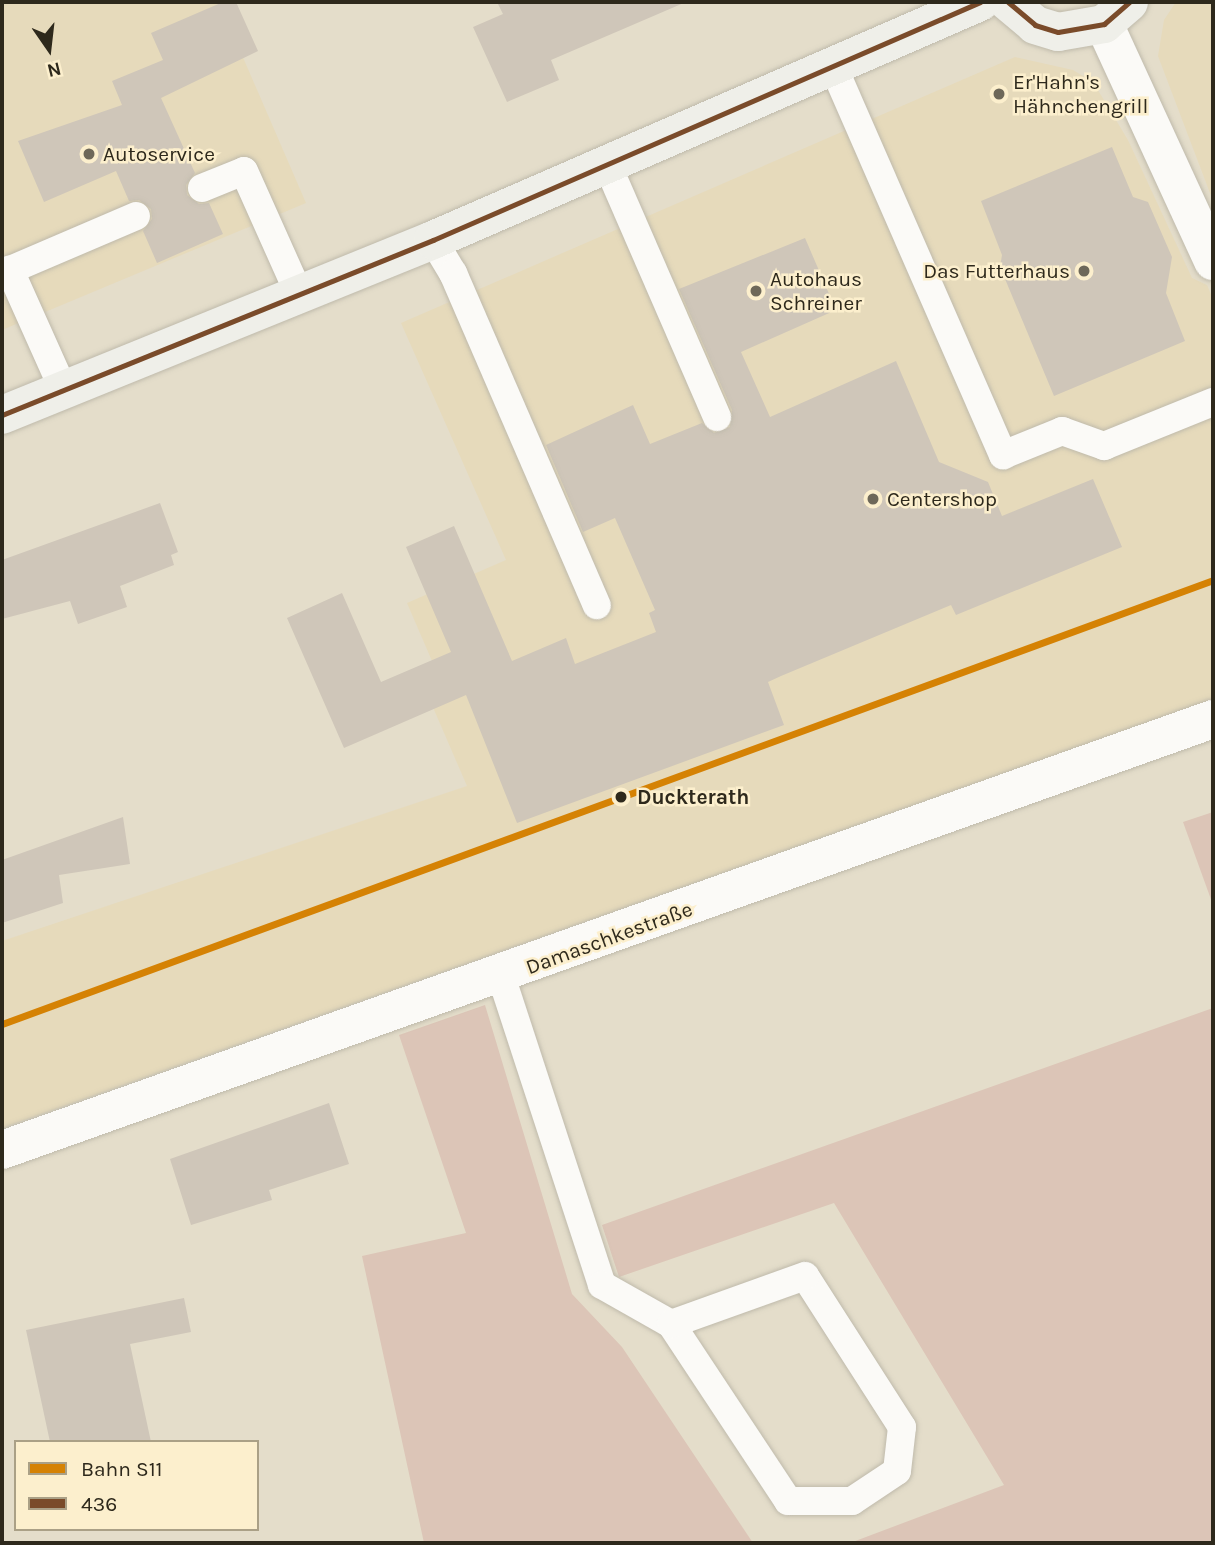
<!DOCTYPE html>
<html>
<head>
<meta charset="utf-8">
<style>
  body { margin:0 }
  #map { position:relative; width:1215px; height:1545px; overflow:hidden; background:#e4ddca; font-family:Karla,sans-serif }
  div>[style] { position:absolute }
  .built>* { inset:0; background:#e6dabb }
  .green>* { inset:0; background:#dcc5b7 }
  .building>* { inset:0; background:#cfc6b9 }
  .roads { filter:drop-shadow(0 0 2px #bfbaab) drop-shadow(0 0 2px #bfbaab) }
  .lane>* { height:28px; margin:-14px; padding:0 14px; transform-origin:14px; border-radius:14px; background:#fbfaf7 }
  .street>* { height:38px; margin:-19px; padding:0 19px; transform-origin:19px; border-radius:19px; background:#fbfaf7 }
  .secondary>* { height:38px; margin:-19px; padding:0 19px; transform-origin:19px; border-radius:19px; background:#efefe9 }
  .bus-1>* { height:5px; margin:-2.5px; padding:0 2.5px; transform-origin:2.5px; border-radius:2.5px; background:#7a4b2a }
  .rail-1>* { height:7px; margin:-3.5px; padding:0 3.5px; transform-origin:3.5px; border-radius:3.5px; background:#d58204 }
  .dots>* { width:19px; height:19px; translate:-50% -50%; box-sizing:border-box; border:4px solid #fcefcd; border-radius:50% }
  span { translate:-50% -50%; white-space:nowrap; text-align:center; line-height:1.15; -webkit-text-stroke:5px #fcefcd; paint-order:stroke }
  .poi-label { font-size:21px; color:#2e291c }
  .left { translate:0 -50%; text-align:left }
  .right { translate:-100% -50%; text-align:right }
  .stop-label { font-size:21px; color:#2e291c; font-weight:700 }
  .street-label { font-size:21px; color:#2e291c }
  .frame { position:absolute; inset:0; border:4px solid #2e291c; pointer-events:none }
  .legend { position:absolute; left:14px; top:1440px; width:245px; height:91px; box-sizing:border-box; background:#fcefcd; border:2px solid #aaa086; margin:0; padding:9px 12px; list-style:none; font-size:21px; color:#2e291c }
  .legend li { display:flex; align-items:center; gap:14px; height:35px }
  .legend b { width:35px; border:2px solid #aaa086 }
  .north { position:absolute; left:14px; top:14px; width:70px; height:70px; -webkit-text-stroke:5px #fcefcd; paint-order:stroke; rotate:166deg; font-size:19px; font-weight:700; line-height:28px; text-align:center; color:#2e291c }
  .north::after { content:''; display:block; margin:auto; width:24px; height:32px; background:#2e291c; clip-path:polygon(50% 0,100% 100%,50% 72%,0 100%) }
</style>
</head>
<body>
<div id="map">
  <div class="built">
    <div style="clip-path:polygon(2px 2px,219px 2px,306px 203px,2px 330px)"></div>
    <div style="clip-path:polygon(1176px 2px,1213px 2px,1213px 201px,1158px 56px,1164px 20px)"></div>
    <div style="clip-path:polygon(1015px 57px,1073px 70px,1093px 82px,1128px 140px,1192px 278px,1207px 285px,1213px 299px,1213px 699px,2px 1128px,2px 941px,467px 786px,416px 668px,432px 661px,407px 603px,506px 560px,401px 323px)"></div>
  </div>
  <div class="green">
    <div style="clip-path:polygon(1213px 812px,1213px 905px,1183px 822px)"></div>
    <div style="clip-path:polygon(485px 1005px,572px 1294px,622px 1347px,753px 1543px,424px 1543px,362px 1256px,466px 1233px,399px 1035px)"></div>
    <div style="clip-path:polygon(1213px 1008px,1213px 1543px,850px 1543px,1004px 1485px,834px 1203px,619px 1277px,602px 1225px)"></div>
  </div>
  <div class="building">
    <div style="clip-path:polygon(223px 2px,236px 2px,258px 51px,161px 98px,195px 173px,186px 185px,187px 195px,199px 204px,209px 203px,223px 234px,157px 263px,143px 231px,152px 219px,151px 209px,139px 200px,129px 201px,116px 171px,44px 202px,18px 141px,122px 105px,112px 81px,163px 60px,151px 33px)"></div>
    <div style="clip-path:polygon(497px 2px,686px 2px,551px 60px,559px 80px,507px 102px,473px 27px,503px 14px)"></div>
    <div style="clip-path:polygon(1112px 147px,1133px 197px,1148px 202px,1172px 257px,1166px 293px,1185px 341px,1054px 396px,1000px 267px,1002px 255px,981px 201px)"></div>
    <div style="clip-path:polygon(805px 238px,836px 310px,741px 352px,770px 417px,896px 361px,939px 462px,988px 482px,1002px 516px,1093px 479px,1122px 547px,956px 615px,951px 605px,781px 676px,768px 682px,784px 725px,517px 823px,466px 695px,344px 748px,287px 618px,342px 593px,381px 682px,451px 652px,406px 547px,454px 526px,512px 661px,566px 638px,575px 664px,656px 632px,649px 613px,655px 610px,615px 518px,583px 532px,546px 445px,633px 405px,650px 444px,702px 423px,714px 433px,730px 427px,732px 410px,679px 289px)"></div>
    <div style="clip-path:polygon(160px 503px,178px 552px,171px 555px,174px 565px,120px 586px,127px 607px,78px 624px,70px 601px,2px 619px,2px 560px)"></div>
    <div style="clip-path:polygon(123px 817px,130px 864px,59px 875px,63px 903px,2px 923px,2px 860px)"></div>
    <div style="clip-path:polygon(329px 1103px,349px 1164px,269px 1190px,272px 1200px,191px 1225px,170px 1159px)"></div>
    <div style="clip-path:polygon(184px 1298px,191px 1332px,130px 1344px,151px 1442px,50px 1442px,26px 1330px)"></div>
  </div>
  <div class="roads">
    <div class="lane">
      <div style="left:833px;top:66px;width:425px;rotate:66.4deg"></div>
      <div style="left:1003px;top:455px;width:64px;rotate:-22.1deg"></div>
      <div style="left:1062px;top:431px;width:45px;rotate:19.7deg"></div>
      <div style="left:1104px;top:446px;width:118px;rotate:-22deg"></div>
      <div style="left:607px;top:164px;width:276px;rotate:66.5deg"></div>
      <div style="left:202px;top:188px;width:45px;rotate:-22deg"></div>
      <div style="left:244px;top:171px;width:135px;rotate:65.9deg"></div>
      <div style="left:433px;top:240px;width:39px;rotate:59deg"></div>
      <div style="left:453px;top:273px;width:362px;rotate:66.6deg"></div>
      <div style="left:64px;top:391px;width:133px;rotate:-114.1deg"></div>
      <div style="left:10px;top:270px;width:137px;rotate:-23.2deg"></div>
      <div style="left:501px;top:976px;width:325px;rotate:71.9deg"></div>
      <div style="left:602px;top:1285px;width:79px;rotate:29.5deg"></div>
      <div style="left:671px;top:1324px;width:212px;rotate:56.5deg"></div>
      <div style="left:788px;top:1501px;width:64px"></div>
      <div style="left:852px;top:1501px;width:54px;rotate:-33.7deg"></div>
      <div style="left:897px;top:1471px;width:44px;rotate:-83.5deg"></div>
      <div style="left:902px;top:1427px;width:179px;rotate:-122.7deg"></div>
      <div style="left:805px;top:1276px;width:142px;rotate:160.3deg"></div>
    </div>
    <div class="street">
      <div style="left:1104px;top:24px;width:261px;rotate:65.3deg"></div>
      <div style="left:2px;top:1150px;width:1285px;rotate:-19.59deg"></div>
    </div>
    <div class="secondary">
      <div style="left:1008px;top:2px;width:35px;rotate:40deg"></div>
      <div style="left:1035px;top:25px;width:24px;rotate:17deg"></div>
      <div style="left:1058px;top:32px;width:47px;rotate:-9.9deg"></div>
      <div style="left:1104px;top:24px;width:33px;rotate:-41deg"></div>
      <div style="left:2px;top:415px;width:465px;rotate:-22.1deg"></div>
      <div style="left:433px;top:240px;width:597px;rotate:-23.51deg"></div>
    </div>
  </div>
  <div class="bus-1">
    <div style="left:1008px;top:2px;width:35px;rotate:40deg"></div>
    <div style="left:1035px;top:25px;width:24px;rotate:17deg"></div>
    <div style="left:1058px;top:32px;width:47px;rotate:-9.9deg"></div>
    <div style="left:1104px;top:24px;width:33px;rotate:-41deg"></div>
    <div style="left:2px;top:415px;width:465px;rotate:-22.1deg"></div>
    <div style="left:433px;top:240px;width:597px;rotate:-23.51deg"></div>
  </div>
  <div class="rail-1">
    <div style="left:2px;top:1024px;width:1290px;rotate:-20.13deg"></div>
  </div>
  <div class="dots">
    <div style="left:999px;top:94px;background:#6e6859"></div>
    <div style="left:89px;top:154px;background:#6e6859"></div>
    <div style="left:1084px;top:271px;background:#6e6859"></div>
    <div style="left:756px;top:291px;background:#6e6859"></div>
    <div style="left:873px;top:499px;background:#6e6859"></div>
    <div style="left:621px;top:797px;background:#2e291c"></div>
  </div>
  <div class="poi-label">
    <span class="left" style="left:1013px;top:94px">Er'Hahn's<br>Hähnchengrill</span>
    <span class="left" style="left:103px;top:154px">Autoservice</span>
    <span class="right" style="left:1070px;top:271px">Das Futterhaus</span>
    <span class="left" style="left:770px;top:291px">Autohaus<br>Schreiner</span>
    <span class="left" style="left:887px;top:499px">Centershop</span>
  </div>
  <div class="stop-label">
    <span class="left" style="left:637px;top:797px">Duckterath</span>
  </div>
  <div class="street-label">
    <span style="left:609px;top:938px;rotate:-20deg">Damaschkestraße</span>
  </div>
  <div class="frame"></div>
  <ul class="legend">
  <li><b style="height:9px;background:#d58204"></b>Bahn S11</li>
  <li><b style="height:9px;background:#7a4b2a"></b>436</li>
  </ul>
  <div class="north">N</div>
</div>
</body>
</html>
